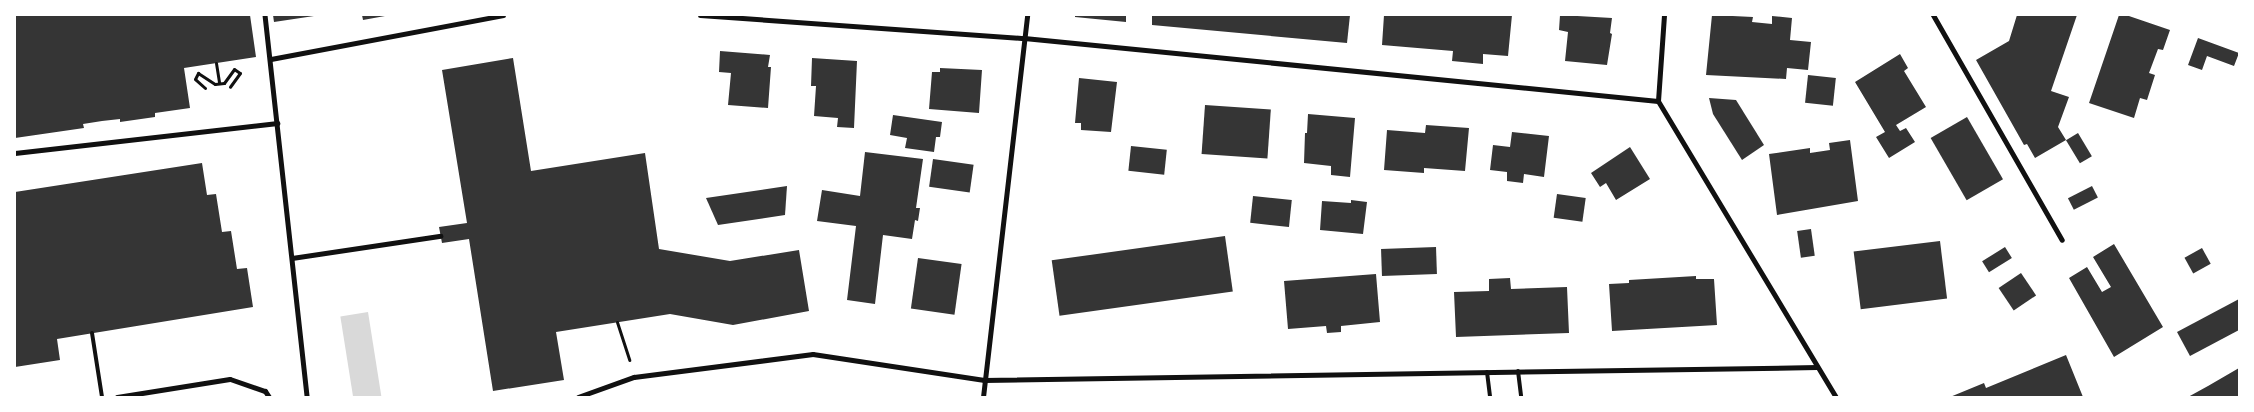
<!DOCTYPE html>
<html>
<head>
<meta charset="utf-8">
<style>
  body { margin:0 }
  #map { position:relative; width:2254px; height:412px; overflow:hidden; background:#fff; font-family:"Titillium Web",sans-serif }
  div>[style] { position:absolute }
  .water>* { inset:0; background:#d9d9d9; transform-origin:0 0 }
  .building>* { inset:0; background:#353535; transform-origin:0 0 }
  .path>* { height:3px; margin:-1.5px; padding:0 1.5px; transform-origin:1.5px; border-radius:1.5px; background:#111 }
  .service>* { height:4px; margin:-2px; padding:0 2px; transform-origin:2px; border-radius:2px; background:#111 }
  .pedestrian>* { height:4.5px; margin:-2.25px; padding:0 2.25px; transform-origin:2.25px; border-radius:2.25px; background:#111 }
  .minor>* { height:5px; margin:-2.5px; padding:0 2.5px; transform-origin:2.5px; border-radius:2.5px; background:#111 }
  span { translate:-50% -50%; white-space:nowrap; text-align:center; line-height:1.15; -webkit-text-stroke:4px #fff; paint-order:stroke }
  .frame { position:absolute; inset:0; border:16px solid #fff; pointer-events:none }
</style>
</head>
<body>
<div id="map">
  <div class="water">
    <div style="left:368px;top:312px;width:86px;height:28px;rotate:81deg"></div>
  </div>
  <div class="building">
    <div style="clip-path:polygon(15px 15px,250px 15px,256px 57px,184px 68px,190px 108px,155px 113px,155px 117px,120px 122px,120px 119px,102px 121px,83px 124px,84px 128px,15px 138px)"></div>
    <div style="clip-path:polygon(273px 15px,314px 15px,314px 16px,274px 22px)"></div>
    <div style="clip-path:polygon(362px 15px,385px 15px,385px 16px,363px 20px)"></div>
    <div style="clip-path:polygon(1075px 15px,1126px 15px,1126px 22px,1075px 17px)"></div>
    <div style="clip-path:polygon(1152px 15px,1350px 15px,1347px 43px,1152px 25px)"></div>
    <div style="clip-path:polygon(1384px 15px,1512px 15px,1508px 56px,1483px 54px,1483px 64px,1452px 61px,1453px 51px,1382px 45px)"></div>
    <div style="clip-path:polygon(1560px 15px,1612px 18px,1610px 33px,1612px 34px,1607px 65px,1565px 61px,1568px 32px,1559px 30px)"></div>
    <div style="clip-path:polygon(1712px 15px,1753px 17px,1752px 22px,1772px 24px,1772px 16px,1792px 18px,1790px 40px,1811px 42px,1808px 70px,1787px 68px,1786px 79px,1706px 75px)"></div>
    <div style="clip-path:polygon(2017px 15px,2077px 15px,2051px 91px,2069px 97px,2058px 127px,2066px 140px,2035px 158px,2027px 144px,2024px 145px,1976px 60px,2009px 41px)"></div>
    <div style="clip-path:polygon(2119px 15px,2126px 15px,2170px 30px,2163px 50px,2158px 49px,2149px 73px,2155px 75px,2147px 100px,2140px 98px,2134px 118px,2089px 103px)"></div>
    <div style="clip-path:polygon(2198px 38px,2239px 53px,2234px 66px,2207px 56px,2202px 70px,2188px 65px)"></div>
    <div style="clip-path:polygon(720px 51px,770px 55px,768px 67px,771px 67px,768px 108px,728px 105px,731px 73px,719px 72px)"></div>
    <div style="clip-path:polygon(1900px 54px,1908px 68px,1904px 71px,1926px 107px,1896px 125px,1900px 131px,1906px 128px,1915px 142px,1889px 158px,1876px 137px,1885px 132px,1855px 82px)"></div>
    <div style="clip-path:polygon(513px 58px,531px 171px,645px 153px,659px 249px,730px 261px,799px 250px,809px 311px,733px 325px,670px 314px,556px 332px,564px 380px,493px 391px,469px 239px,442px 243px,439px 227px,467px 223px,442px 70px)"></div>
    <div style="clip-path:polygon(812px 58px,857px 61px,854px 128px,837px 127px,838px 118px,814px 116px,816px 86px,811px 86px)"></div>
    <div style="clip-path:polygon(940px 68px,982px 70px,979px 113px,929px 109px,932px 72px,940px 72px)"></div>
    <div style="left:1808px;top:75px;width:28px;height:28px;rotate:6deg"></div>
    <div style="clip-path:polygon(1079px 78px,1117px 82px,1111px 132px,1081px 130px,1081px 123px,1075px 123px)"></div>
    <div style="clip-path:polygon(1709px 98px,1736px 100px,1764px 145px,1742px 160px,1713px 114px)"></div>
    <div style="left:1205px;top:105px;width:66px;height:49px;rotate:4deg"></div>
    <div style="clip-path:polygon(1308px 114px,1355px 118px,1350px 177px,1331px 175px,1331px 166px,1304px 163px,1305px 133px,1307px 133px)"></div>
    <div style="clip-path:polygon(893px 115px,942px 122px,940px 137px,936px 137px,934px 152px,905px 148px,907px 138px,890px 135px)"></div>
    <div style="left:1967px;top:117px;width:72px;height:42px;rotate:60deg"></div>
    <div style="clip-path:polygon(1426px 125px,1469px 128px,1465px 171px,1424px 168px,1424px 173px,1384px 170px,1387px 130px,1425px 133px)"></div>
    <div style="clip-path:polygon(1512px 132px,1549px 136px,1544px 177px,1524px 174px,1523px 183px,1507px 181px,1507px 172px,1490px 170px,1493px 145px,1510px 147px)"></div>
    <div style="left:2078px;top:133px;width:27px;height:14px;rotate:59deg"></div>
    <div style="clip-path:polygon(1850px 140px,1858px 201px,1777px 215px,1769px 154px,1810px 148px,1810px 153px,1830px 150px,1829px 143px)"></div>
    <div style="left:1131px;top:146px;width:36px;height:25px;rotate:6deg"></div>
    <div style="clip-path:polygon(1630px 147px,1650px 179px,1616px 200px,1606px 183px,1600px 187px,1591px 173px)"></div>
    <div style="clip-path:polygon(865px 152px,923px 159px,916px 208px,920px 208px,918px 221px,915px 220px,912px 239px,883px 235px,875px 304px,847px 300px,856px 226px,817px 221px,822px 190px,860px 196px)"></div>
    <div style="left:933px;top:159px;width:41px;height:28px;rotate:8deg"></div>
    <div style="clip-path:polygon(202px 163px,207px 195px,216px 194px,222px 232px,231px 231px,237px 269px,247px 268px,253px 307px,57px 339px,60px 360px,15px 367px,15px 192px)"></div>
    <div style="clip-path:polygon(787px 186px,785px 215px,718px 225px,706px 198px)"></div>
    <div style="left:2092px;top:186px;width:13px;height:27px;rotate:63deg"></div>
    <div style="left:1557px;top:194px;width:29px;height:24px;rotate:8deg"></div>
    <div style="left:1253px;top:196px;width:39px;height:27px;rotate:6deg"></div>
    <div style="clip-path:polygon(1351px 200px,1367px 202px,1363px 234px,1320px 230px,1322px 201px,1351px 203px)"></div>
    <div style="left:1811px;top:229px;width:27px;height:14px;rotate:82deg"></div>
    <div style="left:1225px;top:236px;width:56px;height:175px;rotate:82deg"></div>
    <div style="left:1940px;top:241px;width:58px;height:87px;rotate:83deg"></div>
    <div style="clip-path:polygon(2114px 244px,2163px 327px,2114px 357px,2069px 278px,2087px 267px,2102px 292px,2111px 287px,2093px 257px)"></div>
    <div style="left:1436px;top:247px;width:27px;height:55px;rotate:88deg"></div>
    <div style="left:2005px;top:247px;width:13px;height:27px;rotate:58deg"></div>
    <div style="left:2202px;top:248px;width:18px;height:20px;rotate:61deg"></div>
    <div style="left:918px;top:258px;width:44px;height:51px;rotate:8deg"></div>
    <div style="left:2021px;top:273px;width:27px;height:27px;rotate:56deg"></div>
    <div style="clip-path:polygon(1376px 274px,1380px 322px,1341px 326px,1341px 332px,1327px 333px,1326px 326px,1288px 329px,1284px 281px)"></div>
    <div style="clip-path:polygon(1696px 276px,1696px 279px,1714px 279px,1717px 325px,1612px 331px,1609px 284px,1629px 283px,1629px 280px)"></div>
    <div style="clip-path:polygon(1510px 278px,1511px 289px,1567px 287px,1569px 333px,1456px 337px,1454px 292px,1489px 291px,1489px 279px)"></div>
    <div style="clip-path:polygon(2239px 299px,2239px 330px,2190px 356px,2177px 332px)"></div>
    <div style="clip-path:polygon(2066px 355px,2083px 397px,1950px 397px,1984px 383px,1986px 388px)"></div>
    <div style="clip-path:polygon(2239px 368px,2239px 397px,2188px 397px,2208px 386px)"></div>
  </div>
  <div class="path">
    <div style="left:216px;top:63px;width:20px;rotate:81deg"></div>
    <div style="left:205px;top:88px;width:13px;rotate:-138deg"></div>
    <div style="left:195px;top:79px;width:7px;rotate:-63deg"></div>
    <div style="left:198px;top:73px;width:20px;rotate:33deg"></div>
    <div style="left:215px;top:84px;width:9px;rotate:-6deg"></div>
    <div style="left:224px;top:83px;width:17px;rotate:-54deg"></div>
    <div style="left:234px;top:69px;width:7px;rotate:34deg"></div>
    <div style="left:240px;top:73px;width:17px;rotate:126deg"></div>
    <div style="left:617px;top:322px;width:40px;rotate:72deg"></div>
    <div style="left:1719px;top:397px;width:91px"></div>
  </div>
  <div class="service">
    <div style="left:92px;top:333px;width:65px;rotate:81.1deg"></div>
    <div style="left:1518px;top:371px;width:26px;rotate:83deg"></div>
    <div style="left:1487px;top:372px;width:25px;rotate:83deg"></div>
  </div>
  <div class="pedestrian">
    <div style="left:265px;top:15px;width:384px;rotate:83.7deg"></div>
    <div style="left:271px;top:59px;width:236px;rotate:-10.7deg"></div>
    <div style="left:15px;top:153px;width:264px;rotate:-6.5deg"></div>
    <div style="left:292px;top:258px;width:150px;rotate:-8.5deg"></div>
    <div style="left:578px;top:397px;width:59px;rotate:-19.7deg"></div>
    <div style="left:634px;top:377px;width:180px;rotate:-7.3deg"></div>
    <div style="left:813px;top:354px;width:173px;rotate:8.6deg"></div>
  </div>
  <div class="minor">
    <div style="left:700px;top:15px;width:325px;rotate:4.1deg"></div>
    <div style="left:1024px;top:38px;width:637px;rotate:5.67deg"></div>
    <div style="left:1664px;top:15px;width:86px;rotate:94deg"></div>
    <div style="left:1658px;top:101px;width:345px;rotate:59deg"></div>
    <div style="left:1933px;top:15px;width:259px;rotate:60.2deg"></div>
    <div style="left:984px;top:380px;width:833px;rotate:-0.89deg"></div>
    <div style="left:117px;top:397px;width:114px;rotate:-9.1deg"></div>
    <div style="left:230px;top:379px;width:37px;rotate:19deg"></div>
    <div style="left:265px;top:391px;width:7px;rotate:56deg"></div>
    <div style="left:983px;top:397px;width:385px;rotate:-83.4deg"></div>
  </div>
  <div class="frame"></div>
</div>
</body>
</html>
